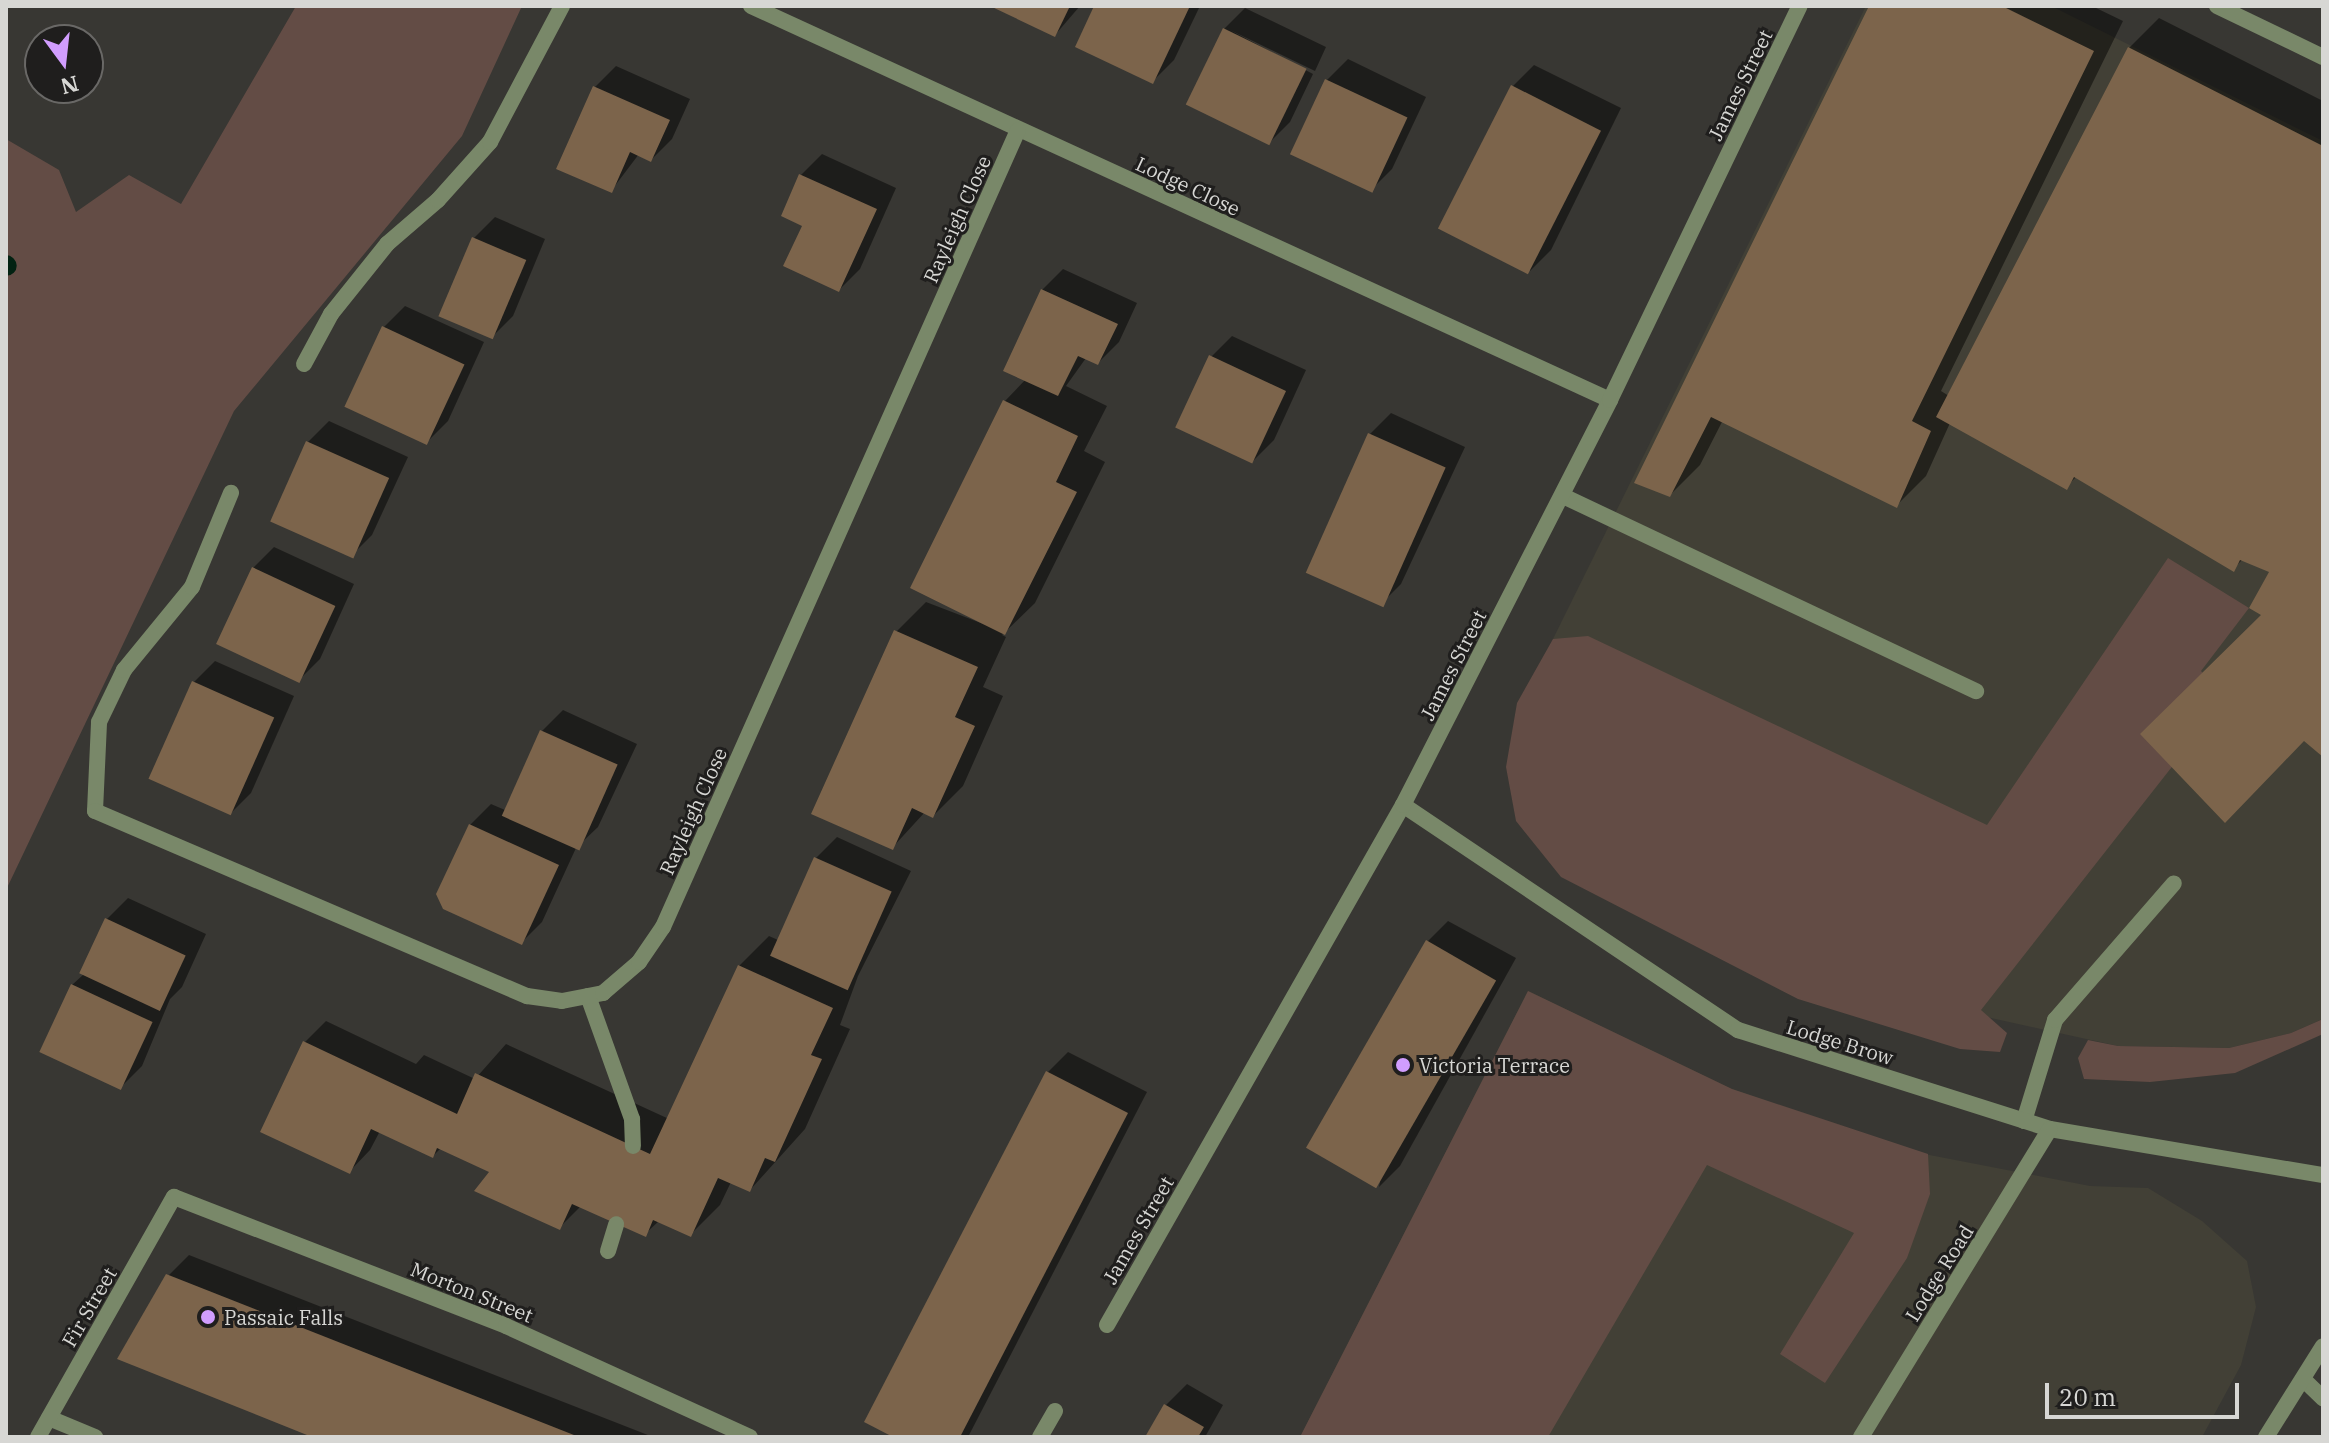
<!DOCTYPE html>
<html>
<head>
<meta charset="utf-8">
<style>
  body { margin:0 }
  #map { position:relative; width:2329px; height:1443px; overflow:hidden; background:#383733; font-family:"IBM Plex Serif",serif }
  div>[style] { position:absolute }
  .built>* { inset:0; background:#424036 }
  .green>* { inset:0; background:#634c45 }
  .shadow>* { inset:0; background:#0007 }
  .stream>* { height:20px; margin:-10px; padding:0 10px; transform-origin:10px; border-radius:10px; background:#022212 }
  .building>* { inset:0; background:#7c644b; transform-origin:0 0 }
  .service>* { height:16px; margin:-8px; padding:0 8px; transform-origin:8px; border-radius:8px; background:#798869 }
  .minor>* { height:16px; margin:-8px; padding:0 8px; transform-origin:8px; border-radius:8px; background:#798869 }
  .tertiary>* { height:16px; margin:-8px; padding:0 8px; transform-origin:8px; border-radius:8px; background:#798869 }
  .dots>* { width:22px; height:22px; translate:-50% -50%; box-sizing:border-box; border:4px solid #1f1e1d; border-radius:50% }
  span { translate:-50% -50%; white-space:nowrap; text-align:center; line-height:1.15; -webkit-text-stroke:6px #1f1e1d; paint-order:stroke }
  .street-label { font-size:20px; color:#d7d7d4 }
  .poi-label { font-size:20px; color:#d7d7d4 }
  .left { translate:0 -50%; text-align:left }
  .frame { position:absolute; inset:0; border:8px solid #d7d7d4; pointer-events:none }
  .north { position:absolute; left:24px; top:24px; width:80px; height:80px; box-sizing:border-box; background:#1f1e1d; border:2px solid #696866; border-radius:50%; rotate:165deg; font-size:22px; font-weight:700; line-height:32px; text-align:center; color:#d7d7d4 }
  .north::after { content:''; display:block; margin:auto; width:28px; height:36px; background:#d19dfe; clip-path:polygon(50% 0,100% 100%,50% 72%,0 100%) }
  .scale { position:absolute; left:2045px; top:1383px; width:194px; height:36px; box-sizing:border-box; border:4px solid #d7d7d4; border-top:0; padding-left:10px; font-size:24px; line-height:28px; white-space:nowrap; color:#d7d7d4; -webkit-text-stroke:6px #1f1e1d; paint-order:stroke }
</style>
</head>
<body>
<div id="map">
  <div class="built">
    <div style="clip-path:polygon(1866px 6px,2051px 6px,2323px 141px,2323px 1019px,2291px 1033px,2229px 1048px,2118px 1046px,1810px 978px,1553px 639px)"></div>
    <div style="clip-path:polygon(1528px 991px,1732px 1089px,1914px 1152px,2090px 1186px,2148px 1188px,2202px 1221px,2247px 1261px,2256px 1307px,2241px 1365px,2202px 1437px,1300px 1437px)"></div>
  </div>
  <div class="green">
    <div style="clip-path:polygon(296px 6px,522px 6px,462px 136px,234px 411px,6px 890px,6px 139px,59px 170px,76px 212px,129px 175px,181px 204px)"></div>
    <div style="clip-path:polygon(2168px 558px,2249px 608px,2201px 671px,2226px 698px,1981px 1010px,2007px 1033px,2000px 1052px,1960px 1049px,1798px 999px,1561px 877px,1516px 821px,1506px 767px,1517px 703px,1553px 639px,1588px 636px,1987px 825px)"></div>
    <div style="clip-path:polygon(1528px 991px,1732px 1089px,1928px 1154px,1930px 1194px,1907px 1258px,1825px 1383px,1780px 1354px,1854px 1233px,1707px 1165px,1548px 1437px,1300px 1437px)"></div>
    <div style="clip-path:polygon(2323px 1019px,2323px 1034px,2235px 1073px,2150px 1082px,2084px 1079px,2078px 1058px,2088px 1040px,2118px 1046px,2229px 1048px,2291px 1033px)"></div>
  </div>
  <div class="shadow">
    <div style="clip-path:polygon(995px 6px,1080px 6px,1055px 35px)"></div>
    <div style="clip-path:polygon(1097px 6px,1200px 6px,1174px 60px,1153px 81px)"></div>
    <div style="clip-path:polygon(1871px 6px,2092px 6px,2123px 21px,1941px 391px,1949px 396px,2129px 48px,2159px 18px,2323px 101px,2323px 754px,2264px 614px,2272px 571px,2243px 559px,2233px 569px,2077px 476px,2066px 487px,1950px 423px,1926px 476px,1896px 506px,1723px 420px,1700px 465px,1670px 495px)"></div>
    <div style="clip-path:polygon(1245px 8px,1326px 47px,1315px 71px,1230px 30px,1313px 74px,1290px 122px,1269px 143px,1224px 29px)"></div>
    <div style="clip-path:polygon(1348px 59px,1426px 97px,1392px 169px,1371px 190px,1327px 80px)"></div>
    <div style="clip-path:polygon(1534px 65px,1621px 108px,1551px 250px,1530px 271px,1513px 86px)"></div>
    <div style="clip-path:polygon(616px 66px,690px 99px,672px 139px,651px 160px,639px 154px,611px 191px,595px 87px)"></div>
    <div style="clip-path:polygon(822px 154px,896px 188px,860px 269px,839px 290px,805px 225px,801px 175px)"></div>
    <div style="clip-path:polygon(495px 217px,545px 239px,513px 316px,492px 337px,474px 238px)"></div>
    <div style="clip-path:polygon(1063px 269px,1137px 303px,1119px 342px,1098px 363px,1086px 358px,1066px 386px,1107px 406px,1084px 451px,1105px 462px,1035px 603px,1002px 635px,1006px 637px,983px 687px,1003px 696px,963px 786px,933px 816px,925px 812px,892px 848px,896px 632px,926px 602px,999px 630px,912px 587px,1005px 401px,1026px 379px,1042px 290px)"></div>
    <div style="clip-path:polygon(405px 306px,484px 342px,448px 421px,427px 442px,384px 327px)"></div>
    <div style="clip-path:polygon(1232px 336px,1306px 370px,1274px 440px,1253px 461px,1211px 357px)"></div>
    <div style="clip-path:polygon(1391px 413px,1465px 447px,1401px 584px,1380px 605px,1370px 434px)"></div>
    <div style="clip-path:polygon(329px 421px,408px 457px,372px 535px,351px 556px,308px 442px)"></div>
    <div style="clip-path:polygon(274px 547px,354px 584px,320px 659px,299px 680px,253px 568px)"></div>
    <div style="clip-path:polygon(215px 661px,294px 696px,251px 793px,230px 814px,194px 682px)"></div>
    <div style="clip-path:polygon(563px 710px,637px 744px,598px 827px,576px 848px,542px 922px,521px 943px,470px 825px,491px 804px,505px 810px,542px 731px)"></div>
    <div style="clip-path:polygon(837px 837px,911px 871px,858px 976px,840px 1025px,850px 1029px,805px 1129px,750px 1190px,731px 1182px,720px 1205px,690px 1235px,659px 1221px,645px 1234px,581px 1206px,560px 1227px,492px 1172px,441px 1148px,433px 1156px,380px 1131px,370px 1150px,349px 1172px,263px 1131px,305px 1042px,326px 1021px,416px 1064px,424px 1055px,475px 1079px,506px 1044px,669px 1119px,739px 966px,769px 936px,778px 940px,816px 858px)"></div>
    <div style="clip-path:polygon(128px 898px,206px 934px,182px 987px,170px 999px,142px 1066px,121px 1087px,72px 985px,84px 974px,107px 919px)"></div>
    <div style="clip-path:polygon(1448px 921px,1516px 958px,1400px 1166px,1379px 1187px,1427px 942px)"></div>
    <div style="clip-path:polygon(1068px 1052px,1147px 1092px,968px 1437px,897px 1437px,1047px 1073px)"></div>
    <div style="clip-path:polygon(189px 1255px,653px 1437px,318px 1437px,168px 1276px)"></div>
    <div style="clip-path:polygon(1187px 1384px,1223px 1405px,1205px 1437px,1148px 1437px,1166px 1405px)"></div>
  </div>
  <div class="stream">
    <div style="left:6px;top:265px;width:1px;rotate:45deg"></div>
  </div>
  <div class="building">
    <div style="clip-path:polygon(990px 6px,1070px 6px,1055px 37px)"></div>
    <div style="clip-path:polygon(1094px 6px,1190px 6px,1153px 84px,1075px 47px)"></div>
    <div style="clip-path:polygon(1869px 6px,2002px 6px,2094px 51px,1912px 421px,1931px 431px,1897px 508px,1711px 417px,1670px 497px,1634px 483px)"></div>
    <div style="left:1223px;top:28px;width:93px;height:85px;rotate:26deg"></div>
    <div style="clip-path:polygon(2128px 47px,2323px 146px,2323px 757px,2304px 741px,2225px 823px,2140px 734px,2261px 615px,2249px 608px,2269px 572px,2240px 560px,2234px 572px,2074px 477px,2067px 490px,1936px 417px)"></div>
    <div style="left:1325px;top:79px;width:91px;height:83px;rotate:25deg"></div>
    <div style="left:1511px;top:85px;width:101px;height:161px;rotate:27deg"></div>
    <div style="clip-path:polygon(593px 86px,670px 120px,651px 162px,630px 152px,612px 193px,556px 169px)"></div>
    <div style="clip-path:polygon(799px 174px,877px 209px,839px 292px,783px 266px,802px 226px,781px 216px)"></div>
    <div style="left:472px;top:237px;width:59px;height:86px;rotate:23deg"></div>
    <div style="clip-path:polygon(1041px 289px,1118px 324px,1098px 365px,1078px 356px,1058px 396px,1003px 371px)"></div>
    <div style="left:382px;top:326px;width:91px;height:89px;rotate:25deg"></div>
    <div style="left:1209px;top:355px;width:85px;height:80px;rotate:25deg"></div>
    <div style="clip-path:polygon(1003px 400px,1078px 436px,1056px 482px,1077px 492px,1005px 635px,910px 588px)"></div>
    <div style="left:1368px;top:433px;width:85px;height:153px;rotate:24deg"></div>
    <div style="left:306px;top:441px;width:91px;height:88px;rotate:24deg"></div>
    <div style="left:252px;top:567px;width:92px;height:85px;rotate:25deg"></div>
    <div style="clip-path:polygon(894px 630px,978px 667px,955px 717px,975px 726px,933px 818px,912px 808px,893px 850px,811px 814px)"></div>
    <div style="left:192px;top:681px;width:90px;height:107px;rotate:24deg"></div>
    <div style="left:540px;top:730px;width:85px;height:94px;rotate:24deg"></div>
    <div style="clip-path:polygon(469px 824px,559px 865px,522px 945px,443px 909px,436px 894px)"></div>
    <div style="left:814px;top:857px;width:85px;height:108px;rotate:24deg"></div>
    <div style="left:105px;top:918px;width:89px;height:61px;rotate:25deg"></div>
    <div style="left:1426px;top:940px;width:81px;height:240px;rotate:30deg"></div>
    <div style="clip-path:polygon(738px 965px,833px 1008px,811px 1055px,822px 1059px,775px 1162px,765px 1158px,750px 1192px,718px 1178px,691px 1237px,653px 1220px,646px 1237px,572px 1204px,560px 1230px,474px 1191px,489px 1172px,437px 1148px,433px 1158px,371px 1129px,350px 1174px,260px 1132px,303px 1041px,457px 1114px,475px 1073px,650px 1154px)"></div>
    <div style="left:71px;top:984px;width:90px;height:75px;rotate:25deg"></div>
    <div style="clip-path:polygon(1046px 1071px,1128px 1113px,960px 1437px,893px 1437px,864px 1422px)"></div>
    <div style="clip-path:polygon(166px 1274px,579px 1437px,312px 1437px,117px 1359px)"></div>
    <div style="clip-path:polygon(1164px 1404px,1204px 1427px,1198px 1437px,1145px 1437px)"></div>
  </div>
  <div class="service">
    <div style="left:304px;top:364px;width:57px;rotate:-61.6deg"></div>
    <div style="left:331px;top:314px;width:90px;rotate:-51.3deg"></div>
    <div style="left:387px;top:244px;width:67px;rotate:-40.8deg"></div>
    <div style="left:438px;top:200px;width:78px;rotate:-48.1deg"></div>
    <div style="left:490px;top:142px;width:154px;rotate:-62.1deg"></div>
    <div style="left:1563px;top:496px;width:457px;rotate:25.3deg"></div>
    <div style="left:95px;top:811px;width:89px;rotate:-87.4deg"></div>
    <div style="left:99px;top:722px;width:58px;rotate:-64.3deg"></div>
    <div style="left:124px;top:670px;width:107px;rotate:-50.7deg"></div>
    <div style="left:192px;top:587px;width:102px;rotate:-67.5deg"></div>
    <div style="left:588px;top:996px;width:131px;rotate:70.3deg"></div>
    <div style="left:632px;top:1119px;width:27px;rotate:88deg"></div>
    <div style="left:2024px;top:1121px;width:106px;rotate:-72.9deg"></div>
    <div style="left:2055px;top:1020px;width:181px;rotate:-49deg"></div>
    <div style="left:608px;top:1251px;width:28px;rotate:-73deg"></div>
    <div style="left:49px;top:1418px;width:50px;rotate:22.4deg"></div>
  </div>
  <div class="minor">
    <div style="left:751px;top:6px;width:945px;rotate:24.64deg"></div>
    <div style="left:2217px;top:6px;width:118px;rotate:25.7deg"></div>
    <div style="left:1403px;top:805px;width:404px;rotate:33.9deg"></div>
    <div style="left:1738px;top:1030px;width:327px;rotate:17.6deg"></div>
    <div style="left:2050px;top:1129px;width:277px;rotate:9.6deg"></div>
    <div style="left:95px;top:811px;width:470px;rotate:23.2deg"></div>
    <div style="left:527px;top:996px;width:35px;rotate:8deg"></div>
    <div style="left:562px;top:1001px;width:42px;rotate:-11deg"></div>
    <div style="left:603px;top:993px;width:48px;rotate:-40.7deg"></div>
    <div style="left:639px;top:962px;width:42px;rotate:-55.6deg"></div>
    <div style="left:663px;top:927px;width:872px;rotate:-65.99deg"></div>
    <div style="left:1107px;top:1325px;width:598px;rotate:-60.35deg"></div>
    <div style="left:1403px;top:805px;width:455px;rotate:-62.9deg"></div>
    <div style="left:1610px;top:400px;width:437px;rotate:-64.3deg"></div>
    <div style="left:2303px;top:1379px;width:28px;rotate:44deg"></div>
    <div style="left:38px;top:1437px;width:276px;rotate:-60.5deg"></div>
    <div style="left:174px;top:1197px;width:356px;rotate:21.2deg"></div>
    <div style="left:506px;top:1326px;width:268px;rotate:24.5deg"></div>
    <div style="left:1040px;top:1437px;width:30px;rotate:-60deg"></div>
    <div style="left:1861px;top:1437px;width:361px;rotate:-58.5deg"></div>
  </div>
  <div class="tertiary">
    <div style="left:2266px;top:1437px;width:107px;rotate:-57.9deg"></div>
  </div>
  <div class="dots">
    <div style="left:1403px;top:1065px;background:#d19dfe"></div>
    <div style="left:208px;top:1317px;background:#d19dfe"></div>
  </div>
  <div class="street-label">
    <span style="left:1740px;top:85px;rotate:-64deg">James Street</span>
    <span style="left:1188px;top:186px;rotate:25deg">Lodge Close</span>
    <span style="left:957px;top:219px;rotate:-66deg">Rayleigh Close</span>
    <span style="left:1453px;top:665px;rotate:-63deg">James Street</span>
    <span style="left:693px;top:811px;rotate:-66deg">Rayleigh Close</span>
    <span style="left:1840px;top:1042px;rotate:17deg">Lodge Brow</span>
    <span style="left:1138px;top:1230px;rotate:-60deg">James Street</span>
    <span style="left:1939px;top:1273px;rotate:-58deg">Lodge Road</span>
    <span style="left:472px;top:1292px;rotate:22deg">Morton Street</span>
    <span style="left:89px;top:1307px;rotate:-60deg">Fir Street</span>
  </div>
  <div class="poi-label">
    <span class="left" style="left:1419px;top:1065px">Victoria Terrace</span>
    <span class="left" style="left:224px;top:1317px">Passaic Falls</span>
  </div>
  <div class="frame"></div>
  <div class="north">N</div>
  <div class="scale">20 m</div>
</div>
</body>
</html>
